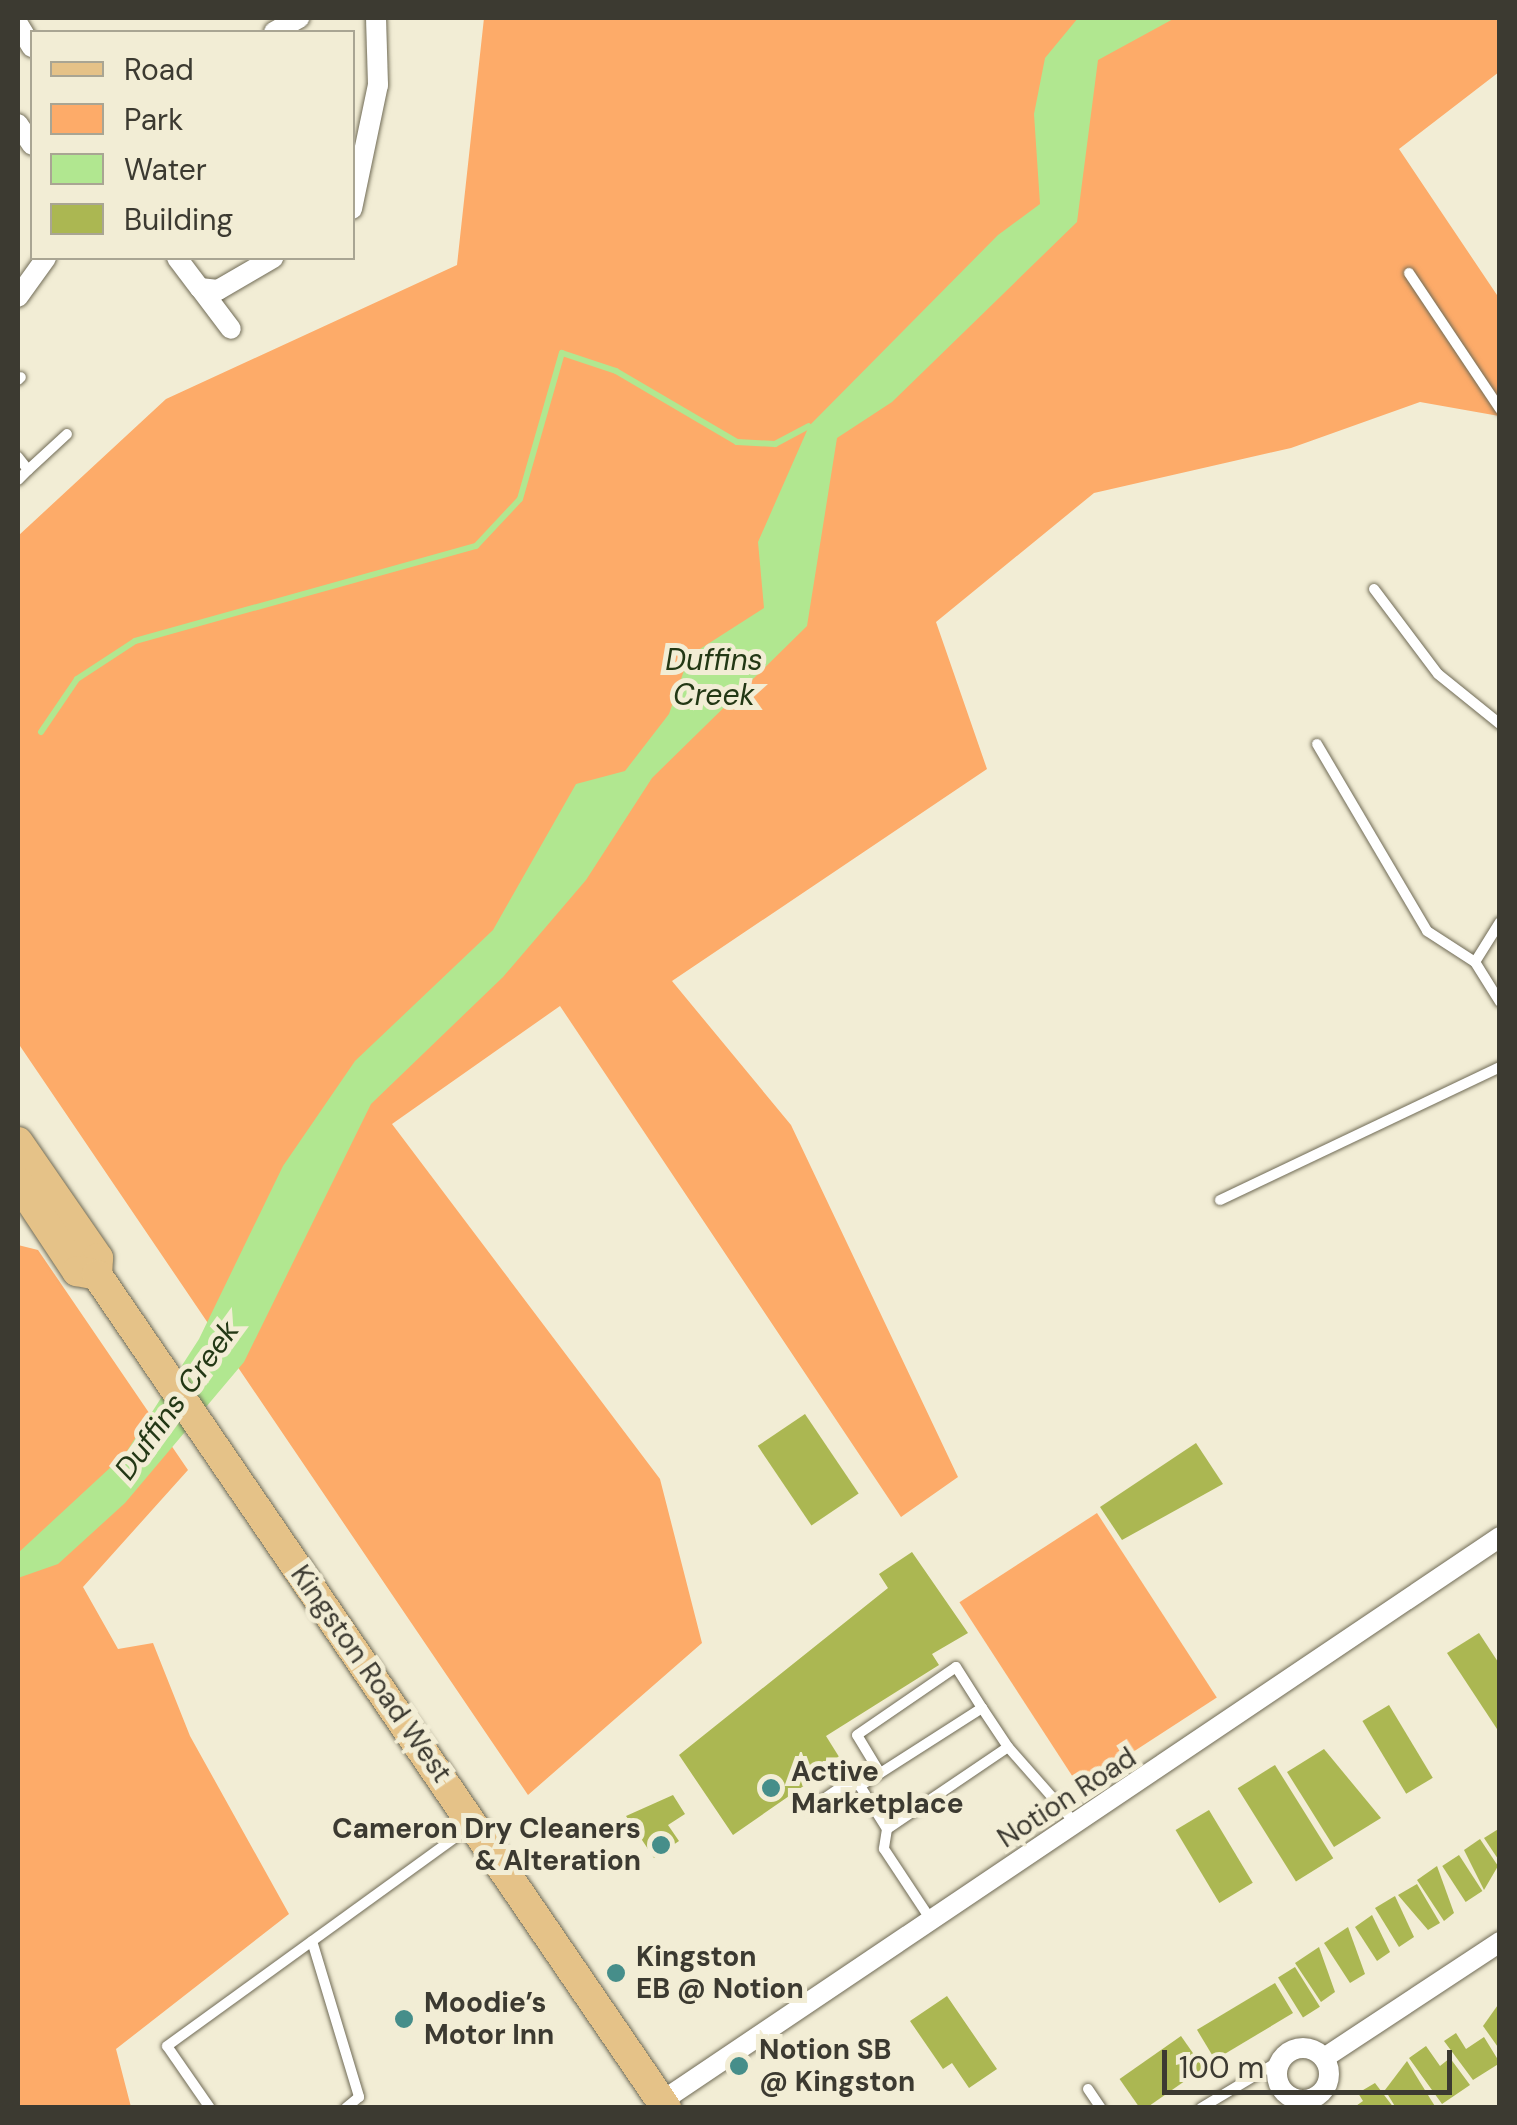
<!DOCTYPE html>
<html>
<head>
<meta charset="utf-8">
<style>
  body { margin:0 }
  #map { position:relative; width:1517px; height:2125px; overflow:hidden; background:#f2edd5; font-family:"DM Sans",sans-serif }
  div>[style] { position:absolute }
  .green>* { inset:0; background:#fdab69; transform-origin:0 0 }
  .water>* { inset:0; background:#b1e790 }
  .stream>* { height:6px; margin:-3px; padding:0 3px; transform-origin:3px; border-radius:3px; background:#b1e790 }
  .building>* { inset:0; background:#abb752; transform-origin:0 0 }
  .roads { filter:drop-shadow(0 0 2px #706b56) drop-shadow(0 0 2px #706b56) }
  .lane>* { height:10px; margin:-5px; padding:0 5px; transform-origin:5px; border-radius:5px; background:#fff }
  .street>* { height:20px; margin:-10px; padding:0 10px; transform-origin:10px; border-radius:10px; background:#fff }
  .street>.ring { margin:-10px; padding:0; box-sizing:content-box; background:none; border:20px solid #fff; border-radius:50% }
  .primary>* { height:30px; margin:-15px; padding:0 15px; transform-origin:15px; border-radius:15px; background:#e5c288 }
  .dots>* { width:28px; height:28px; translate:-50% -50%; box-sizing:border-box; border:5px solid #f2edd5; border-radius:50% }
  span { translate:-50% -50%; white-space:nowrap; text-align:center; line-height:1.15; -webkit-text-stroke:10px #f2edd5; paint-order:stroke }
  .street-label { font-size:28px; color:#3c3a31 }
  .poi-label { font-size:28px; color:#3c3a31; font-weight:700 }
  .left { translate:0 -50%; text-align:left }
  .right { translate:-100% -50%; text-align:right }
  .water-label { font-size:30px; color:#233815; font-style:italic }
  .frame { position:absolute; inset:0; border:20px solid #3c3a31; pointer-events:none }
  .legend { position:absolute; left:30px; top:30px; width:325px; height:230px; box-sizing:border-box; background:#f2edd5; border:2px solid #a9a593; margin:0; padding:12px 18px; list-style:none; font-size:30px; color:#3c3a31 }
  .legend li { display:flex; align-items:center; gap:20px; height:50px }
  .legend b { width:50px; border:2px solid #a9a593 }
  .scale { position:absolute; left:1162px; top:2050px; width:290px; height:45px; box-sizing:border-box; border:5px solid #3c3a31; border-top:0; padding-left:12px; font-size:30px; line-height:35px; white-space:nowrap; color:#3c3a31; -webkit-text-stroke:8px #f2edd5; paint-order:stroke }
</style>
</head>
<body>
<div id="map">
  <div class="green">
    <div style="clip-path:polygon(484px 18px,1499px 18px,1499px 72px,1399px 149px,1499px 298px,1499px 416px,1420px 402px,1291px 448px,1094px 493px,936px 622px,987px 769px,672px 981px,791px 1125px,958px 1477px,901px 1517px,560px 1006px,392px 1124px,660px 1479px,702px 1643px,528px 1795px,18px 1043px,18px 536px,166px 399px,457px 265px)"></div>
    <div style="clip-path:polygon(18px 1245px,38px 1250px,188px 1470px,83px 1587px,118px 1649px,153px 1643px,190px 1736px,289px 1914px,116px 2049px,131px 2107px,18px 2107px)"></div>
    <div style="left:1097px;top:1513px;width:220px;height:164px;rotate:57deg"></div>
  </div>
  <div class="water">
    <div style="clip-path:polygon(1078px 18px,1175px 18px,1098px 60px,1077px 222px,892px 402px,837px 438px,807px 626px,652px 778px,586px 880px,503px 977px,371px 1104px,244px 1362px,125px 1503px,58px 1564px,18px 1578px,18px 1553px,125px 1454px,199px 1339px,283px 1166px,355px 1061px,493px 930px,576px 784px,625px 771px,669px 714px,689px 656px,764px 608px,758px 542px,809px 426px,998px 235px,1040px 204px,1034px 114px,1045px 58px)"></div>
  </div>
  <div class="stream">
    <div style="left:41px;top:732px;width:64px;rotate:-55.8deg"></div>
    <div style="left:77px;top:679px;width:69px;rotate:-33.2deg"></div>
    <div style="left:135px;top:641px;width:354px;rotate:-15.6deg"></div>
    <div style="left:476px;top:546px;width:64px;rotate:-46.9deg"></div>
    <div style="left:520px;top:499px;width:152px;rotate:-74deg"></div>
    <div style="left:562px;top:353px;width:57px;rotate:18.4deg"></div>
    <div style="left:616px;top:371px;width:140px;rotate:30.4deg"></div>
    <div style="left:737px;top:442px;width:38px;rotate:3deg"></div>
    <div style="left:775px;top:444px;width:38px;rotate:-28deg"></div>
  </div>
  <div class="building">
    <div style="left:805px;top:1414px;width:96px;height:57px;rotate:56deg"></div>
    <div style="clip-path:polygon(1196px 1443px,1223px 1484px,1122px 1540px,1100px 1507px)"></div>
    <div style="clip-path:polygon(912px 1552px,968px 1633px,932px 1654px,939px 1665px,826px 1736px,841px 1760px,733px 1835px,679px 1755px,888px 1588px,879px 1574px)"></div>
    <div style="clip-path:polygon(1479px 1633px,1500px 1665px,1497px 1729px,1447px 1653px)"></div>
    <div style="left:1389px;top:1705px;width:85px;height:31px;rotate:59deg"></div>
    <div style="clip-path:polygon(1324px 1749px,1381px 1818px,1334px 1847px,1287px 1772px)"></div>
    <div style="left:1275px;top:1765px;width:110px;height:44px;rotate:58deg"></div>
    <div style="clip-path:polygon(673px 1795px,685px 1814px,668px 1825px,679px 1841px,654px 1858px,626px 1816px)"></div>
    <div style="left:1209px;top:1810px;width:85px;height:39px;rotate:59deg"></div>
    <div style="clip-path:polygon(1500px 1828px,1500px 1862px,1484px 1838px)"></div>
    <div style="clip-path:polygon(1480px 1839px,1498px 1866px,1484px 1890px,1464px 1850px)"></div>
    <div style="left:1459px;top:1855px;width:43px;height:20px;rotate:57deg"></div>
    <div style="clip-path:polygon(1437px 1866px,1454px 1913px,1444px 1921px,1417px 1880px)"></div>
    <div style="clip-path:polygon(1417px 1884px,1440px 1923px,1428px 1930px,1398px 1895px)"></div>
    <div style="clip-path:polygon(1395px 1896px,1414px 1937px,1399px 1947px,1375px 1908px)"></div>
    <div style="clip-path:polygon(1372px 1915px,1390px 1952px,1377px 1961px,1355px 1927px)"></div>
    <div style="clip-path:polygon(1348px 1927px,1365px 1974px,1350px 1983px,1324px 1943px)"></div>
    <div style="clip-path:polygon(1319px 1947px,1335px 1992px,1321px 2002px,1295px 1963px)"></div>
    <div style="left:1295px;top:1967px;width:47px;height:20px;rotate:58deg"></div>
    <div style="left:1275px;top:1983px;width:35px;height:91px;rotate:59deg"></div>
    <div style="clip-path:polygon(947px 1996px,997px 2069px,969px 2088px,952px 2063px,943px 2069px,910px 2021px)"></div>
    <div style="clip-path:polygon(1500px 2002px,1500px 2050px,1483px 2026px)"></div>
    <div style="clip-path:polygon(1456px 2033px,1466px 2049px,1484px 2037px,1500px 2063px,1473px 2080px,1444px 2041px)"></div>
    <div style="left:1181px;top:2036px;width:39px;height:75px;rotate:55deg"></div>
    <div style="clip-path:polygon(1426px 2046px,1440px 2066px,1450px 2058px,1470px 2085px,1442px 2104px,1409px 2058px)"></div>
    <div style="clip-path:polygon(1407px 2061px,1436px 2108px,1396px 2108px,1385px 2090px)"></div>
    <div style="clip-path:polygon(1375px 2083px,1394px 2108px,1353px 2108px,1363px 2101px,1358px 2093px)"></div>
  </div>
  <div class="roads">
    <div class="lane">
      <div style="left:1409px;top:273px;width:164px;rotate:56.2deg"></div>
      <div style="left:18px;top:380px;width:4px;rotate:-45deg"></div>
      <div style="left:18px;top:457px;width:16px;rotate:52deg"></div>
      <div style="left:28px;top:470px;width:14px;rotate:135deg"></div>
      <div style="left:28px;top:470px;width:53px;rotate:-42.7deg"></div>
      <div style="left:1374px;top:589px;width:106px;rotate:53deg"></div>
      <div style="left:1438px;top:674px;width:80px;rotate:38.9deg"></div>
      <div style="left:1317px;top:744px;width:217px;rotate:59.5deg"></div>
      <div style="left:1427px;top:931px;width:57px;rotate:32.9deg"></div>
      <div style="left:1500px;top:922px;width:47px;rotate:122deg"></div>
      <div style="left:1475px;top:962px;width:47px;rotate:58deg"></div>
      <div style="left:1220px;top:1200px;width:310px;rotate:-25.4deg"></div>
      <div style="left:1008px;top:1747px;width:103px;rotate:48.6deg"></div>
      <div style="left:880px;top:1773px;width:44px;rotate:-121.2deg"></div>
      <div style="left:857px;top:1735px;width:120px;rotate:-34.5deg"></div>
      <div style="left:956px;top:1667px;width:49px;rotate:57.6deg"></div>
      <div style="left:812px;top:1807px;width:42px;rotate:-34.4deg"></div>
      <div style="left:847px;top:1783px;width:13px;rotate:13deg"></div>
      <div style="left:887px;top:1829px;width:146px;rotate:-34.1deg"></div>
      <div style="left:1008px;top:1747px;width:47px;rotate:-123.7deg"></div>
      <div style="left:982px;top:1708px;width:145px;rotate:147.4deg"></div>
      <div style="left:860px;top:1786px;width:51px;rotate:57.9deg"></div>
      <div style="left:887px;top:1829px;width:20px;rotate:99deg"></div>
      <div style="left:884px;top:1849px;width:85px;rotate:56.5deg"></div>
      <div style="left:312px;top:1941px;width:163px;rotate:73.2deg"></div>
      <div style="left:359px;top:2097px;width:17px;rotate:140deg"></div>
      <div style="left:1088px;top:2089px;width:23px;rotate:56deg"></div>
      <div style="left:210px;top:2108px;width:75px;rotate:-124.7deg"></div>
      <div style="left:167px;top:2046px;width:373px;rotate:-35.9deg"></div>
      <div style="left:1201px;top:2108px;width:93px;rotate:-31deg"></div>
      <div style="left:1297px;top:2108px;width:12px;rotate:-35deg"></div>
    </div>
    <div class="street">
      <div style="left:18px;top:24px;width:27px;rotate:59deg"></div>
      <div style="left:274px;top:32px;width:29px;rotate:-29deg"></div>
      <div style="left:18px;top:124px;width:25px;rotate:56deg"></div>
      <div style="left:352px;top:209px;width:127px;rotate:-78.2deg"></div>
      <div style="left:378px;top:85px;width:67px;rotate:-91.7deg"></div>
      <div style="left:177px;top:258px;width:38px;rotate:53deg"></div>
      <div style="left:200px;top:288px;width:18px;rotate:6deg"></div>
      <div style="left:218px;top:290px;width:64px;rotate:-30.2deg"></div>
      <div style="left:200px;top:288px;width:51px;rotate:52.9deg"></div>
      <div style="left:18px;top:297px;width:48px;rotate:-54.3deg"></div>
      <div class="ring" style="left:1277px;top:2048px;width:32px;height:32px"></div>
      <div style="left:1324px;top:2058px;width:211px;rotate:-33.4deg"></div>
      <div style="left:662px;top:2101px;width:1010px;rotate:-33.94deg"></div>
    </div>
    <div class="primary">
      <div style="left:18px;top:1142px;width:141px;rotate:55.4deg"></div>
      <div style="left:98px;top:1258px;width:17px;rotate:93deg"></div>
      <div style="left:18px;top:1182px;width:107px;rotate:56.5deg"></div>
      <div style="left:77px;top:1271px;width:20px;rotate:11deg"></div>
      <div style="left:97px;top:1275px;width:1009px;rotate:55.66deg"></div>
    </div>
  </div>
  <div class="dots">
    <div style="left:771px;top:1788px;background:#468e8a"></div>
    <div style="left:661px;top:1845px;background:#468e8a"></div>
    <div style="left:616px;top:1973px;background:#468e8a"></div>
    <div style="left:404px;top:2019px;background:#468e8a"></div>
    <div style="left:739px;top:2066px;background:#468e8a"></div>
  </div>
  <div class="street-label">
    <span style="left:371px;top:1674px;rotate:55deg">Kingston Road West</span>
    <span style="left:1067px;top:1798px;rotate:-33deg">Notion Road</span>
  </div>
  <div class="poi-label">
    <span class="left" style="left:791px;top:1788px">Active<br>Marketplace</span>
    <span class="right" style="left:641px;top:1845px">Cameron Dry Cleaners<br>&amp; Alteration</span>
    <span class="left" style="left:636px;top:1973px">Kingston<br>EB @ Notion</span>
    <span class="left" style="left:424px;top:2019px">Moodie’s<br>Motor Inn</span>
    <span class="left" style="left:759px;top:2066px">Notion SB<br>@ Kingston</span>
  </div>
  <div class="water-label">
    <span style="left:714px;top:677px">Duffins<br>Creek</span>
    <span style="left:177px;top:1400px;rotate:-54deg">Duffins Creek</span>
  </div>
  <div class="frame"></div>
  <ul class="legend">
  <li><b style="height:12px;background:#e5c288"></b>Road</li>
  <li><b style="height:28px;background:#fdab69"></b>Park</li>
  <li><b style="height:28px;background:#b1e790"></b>Water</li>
  <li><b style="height:28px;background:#abb752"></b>Building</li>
  </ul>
  <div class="scale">100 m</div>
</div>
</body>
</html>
